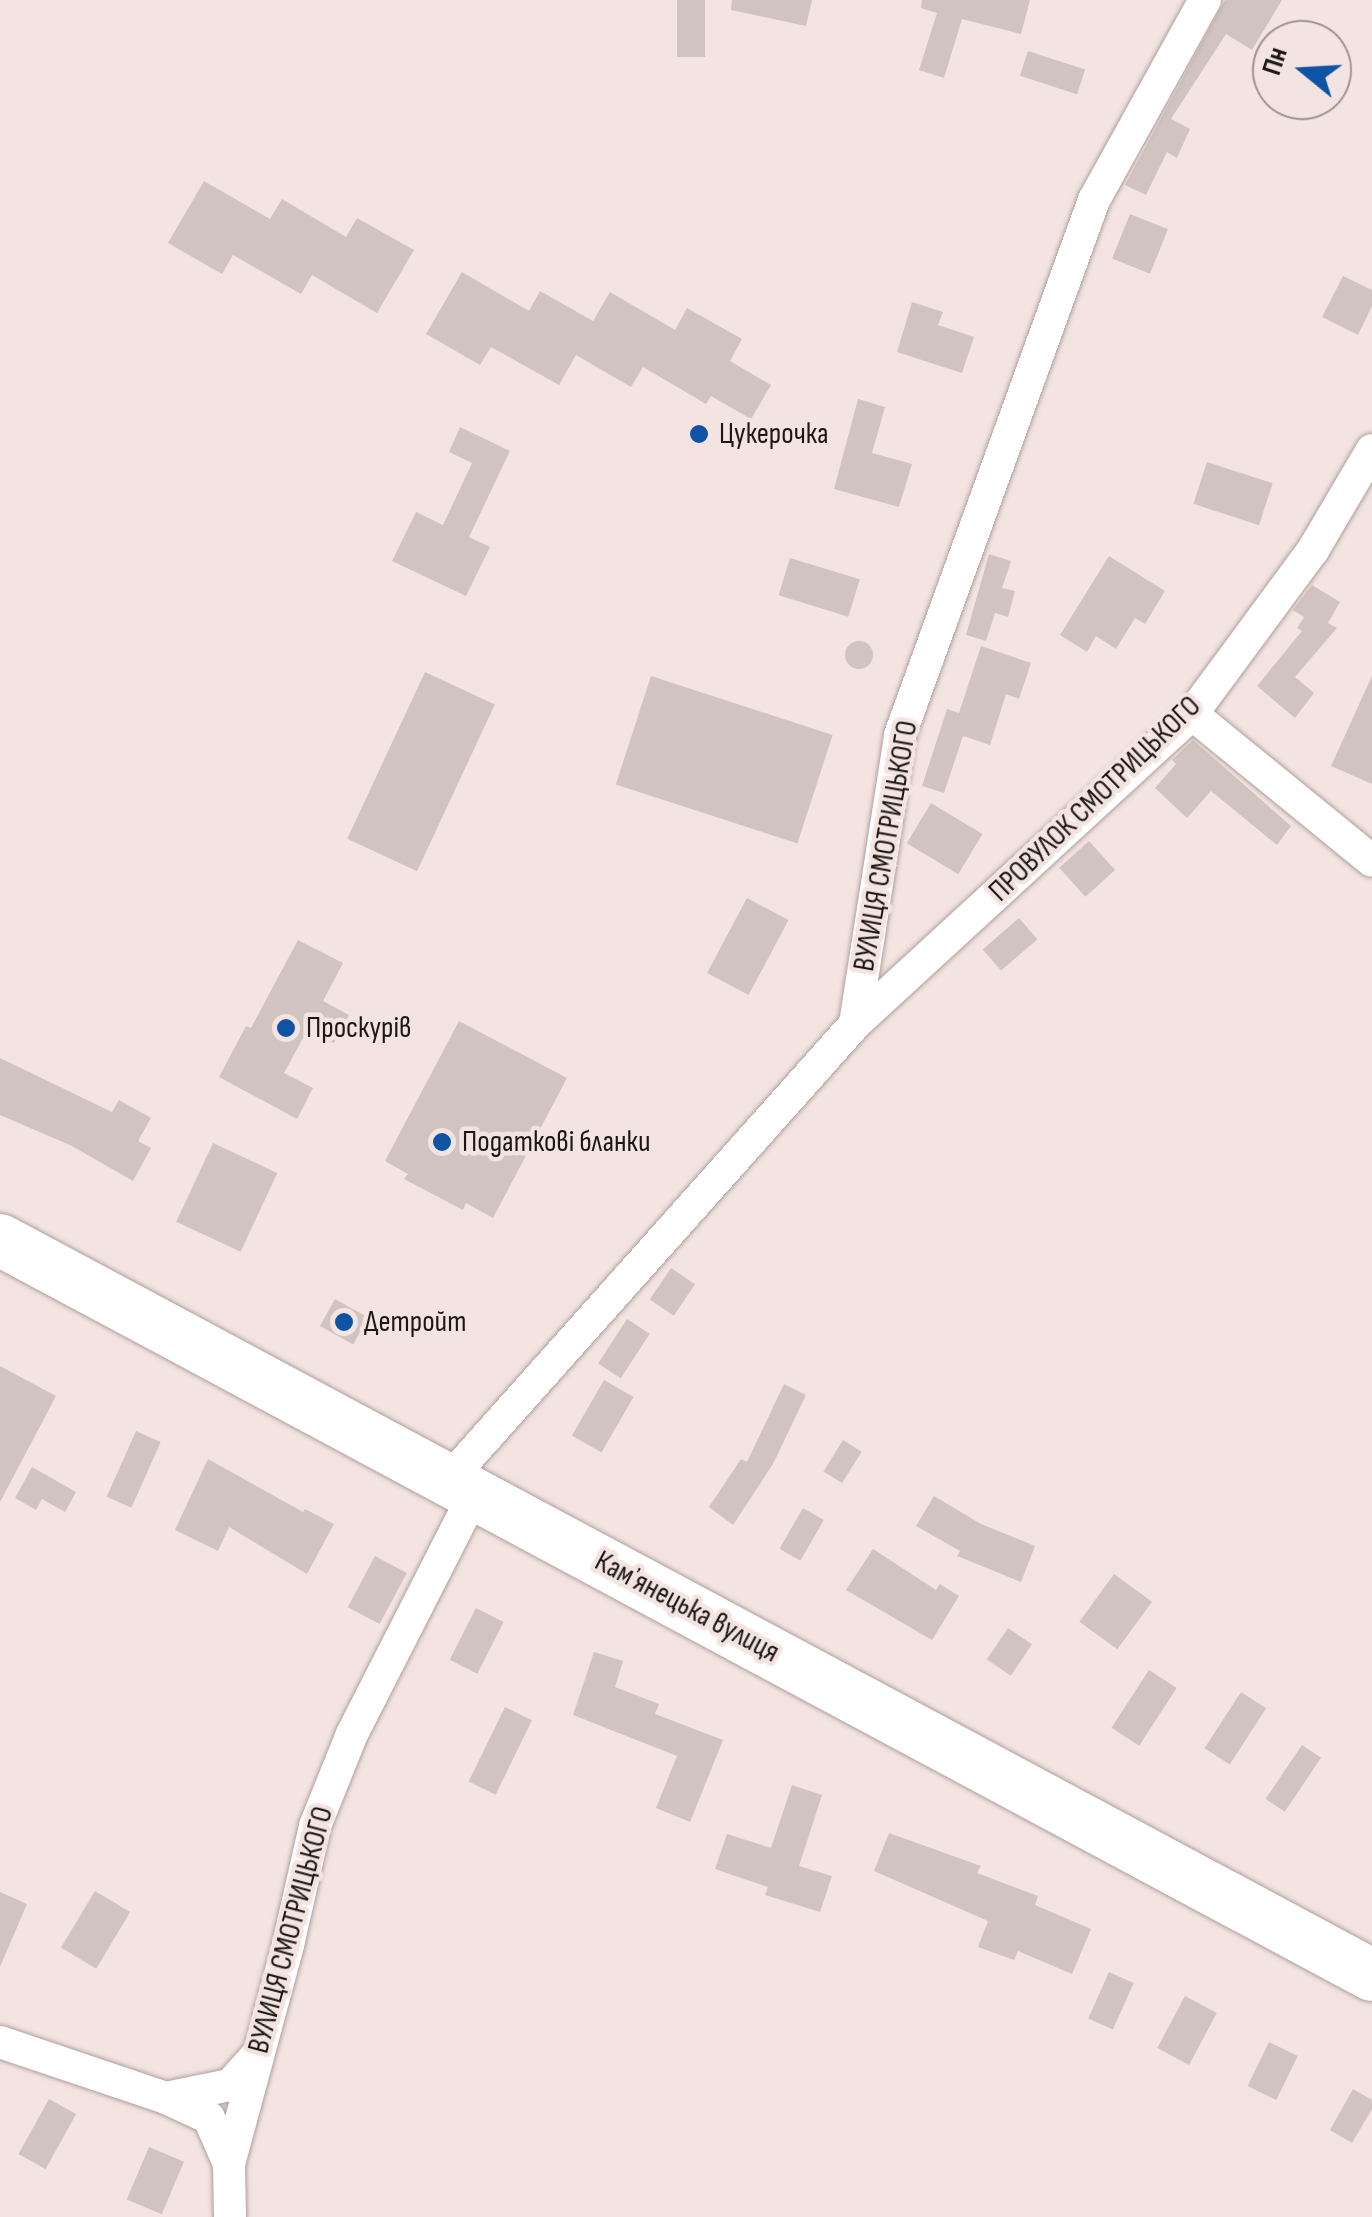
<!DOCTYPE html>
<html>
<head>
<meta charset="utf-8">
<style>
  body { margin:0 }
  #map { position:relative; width:1372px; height:2217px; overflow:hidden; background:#f3e4e1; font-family:"Sofia Sans Condensed",sans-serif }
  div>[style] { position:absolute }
  .building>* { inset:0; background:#d1c3c0; transform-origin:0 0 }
  .round { border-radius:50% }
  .roads { filter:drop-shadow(0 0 2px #aea09e) drop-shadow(0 0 2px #aea09e) }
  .minor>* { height:32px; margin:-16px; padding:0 16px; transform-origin:16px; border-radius:16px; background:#fff }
  .primary>* { height:52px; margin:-26px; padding:0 26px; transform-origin:26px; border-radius:26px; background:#fff }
  .dots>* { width:28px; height:28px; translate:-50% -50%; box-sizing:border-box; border:5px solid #f3e4e1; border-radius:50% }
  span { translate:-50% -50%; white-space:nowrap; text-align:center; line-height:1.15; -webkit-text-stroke:9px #f3e4e1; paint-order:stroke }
  .poi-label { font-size:30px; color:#1c1716 }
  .left { translate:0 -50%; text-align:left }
  .street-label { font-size:30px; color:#1c1716 }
  .north { position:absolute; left:1252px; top:20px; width:100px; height:100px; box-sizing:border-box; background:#f3e4e1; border:2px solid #9d9290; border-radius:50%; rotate:288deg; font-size:28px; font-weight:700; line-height:40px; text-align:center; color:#1c1716 }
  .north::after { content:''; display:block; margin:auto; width:35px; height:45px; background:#0f54a4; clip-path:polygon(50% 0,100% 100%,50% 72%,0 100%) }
</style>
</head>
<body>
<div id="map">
  <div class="building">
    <div style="left:677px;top:0;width:28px;height:57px"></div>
    <div style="clip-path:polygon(732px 0,812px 0,806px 26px,731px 10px)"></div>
    <div style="clip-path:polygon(922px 0,1030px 0,1021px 34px,962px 19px,944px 78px,919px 70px,937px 13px,921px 8px)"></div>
    <div style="clip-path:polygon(1225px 0,1282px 0,1252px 50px,1226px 34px,1171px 119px,1190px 129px,1177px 158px,1167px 152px,1146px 195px,1125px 185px)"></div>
    <div style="left:1028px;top:51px;width:60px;height:26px;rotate:18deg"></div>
    <div style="clip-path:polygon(204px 181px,270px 219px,282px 199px,346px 237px,357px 218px,414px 250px,377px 313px,312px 275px,301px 294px,233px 255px,222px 274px,168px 243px)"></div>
    <div style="left:1130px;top:214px;width:41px;height:48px;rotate:22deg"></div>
    <div style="clip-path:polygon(462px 272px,529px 311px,540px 291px,593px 321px,610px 292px,675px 330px,687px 308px,742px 339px,730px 361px,771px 385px,751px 419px,711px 396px,706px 404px,643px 367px,631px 387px,576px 355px,559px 385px,491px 347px,480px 365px,426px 334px)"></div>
    <div style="clip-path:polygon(1343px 276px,1372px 290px,1372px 306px,1358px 335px,1322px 317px)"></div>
    <div style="clip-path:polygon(912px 302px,943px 312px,938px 325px,974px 337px,962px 373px,897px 352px)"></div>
    <div style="clip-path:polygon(858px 399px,885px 407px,872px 453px,912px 464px,899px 507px,834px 489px)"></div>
    <div style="clip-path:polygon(460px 427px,510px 451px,469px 537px,490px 547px,466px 596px,392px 561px,416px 512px,443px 525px,472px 463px,449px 452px)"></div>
    <div style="left:1207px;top:462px;width:69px;height:44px;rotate:18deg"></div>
    <div style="clip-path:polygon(989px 554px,1011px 561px,1002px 588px,1015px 591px,1008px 617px,995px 613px,986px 641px,966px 635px)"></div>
    <div style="clip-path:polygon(1109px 556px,1165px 591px,1145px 624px,1135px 618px,1116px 649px,1096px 636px,1087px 652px,1060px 635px)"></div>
    <div style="left:790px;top:558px;width:73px;height:39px;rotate:17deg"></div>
    <div style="clip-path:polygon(1312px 585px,1340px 602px,1328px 623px,1337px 628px,1295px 677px,1314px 693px,1295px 718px,1257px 686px,1302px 631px,1297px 628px,1304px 617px,1293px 610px)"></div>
    <div class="round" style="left:845px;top:641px;width:28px;height:28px"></div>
    <div style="clip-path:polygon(981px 646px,1031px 663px,1019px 699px,1006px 694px,990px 745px,963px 736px,944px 793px,922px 786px,947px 709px,959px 713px)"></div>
    <div style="left:425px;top:672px;width:77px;height:184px;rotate:25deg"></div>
    <div style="left:651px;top:676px;width:191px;height:114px;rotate:18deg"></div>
    <div style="clip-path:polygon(1372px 676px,1372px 784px,1331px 766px)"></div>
    <div style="clip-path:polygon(1193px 740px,1291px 826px,1277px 845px,1211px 791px,1187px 818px,1155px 788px,1176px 764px,1172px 760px)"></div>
    <div style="left:931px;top:803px;width:60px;height:47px;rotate:31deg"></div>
    <div style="left:1089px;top:841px;width:39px;height:40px;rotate:48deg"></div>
    <div style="left:747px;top:898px;width:47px;height:85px;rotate:28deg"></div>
    <div style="left:1019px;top:918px;width:28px;height:48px;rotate:49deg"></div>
    <div style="clip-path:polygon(298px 940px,343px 963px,323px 1001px,349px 1015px,334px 1043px,308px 1029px,284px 1073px,313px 1088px,297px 1119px,219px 1077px,246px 1026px,251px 1028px)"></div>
    <div style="clip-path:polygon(459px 1021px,567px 1078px,493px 1218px,466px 1203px,463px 1210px,404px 1179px,408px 1174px,385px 1161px)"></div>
    <div style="clip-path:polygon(0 1058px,112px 1112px,119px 1100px,151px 1118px,138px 1141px,151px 1148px,133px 1181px,72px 1146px,0 1115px)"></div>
    <div style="left:213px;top:1143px;width:71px;height:87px;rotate:25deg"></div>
    <div style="left:671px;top:1268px;width:29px;height:38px;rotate:34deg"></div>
    <div style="left:335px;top:1299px;width:38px;height:31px;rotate:29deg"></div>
    <div style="left:627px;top:1319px;width:27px;height:53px;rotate:33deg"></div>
    <div style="clip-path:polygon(0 1366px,56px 1396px,0 1502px)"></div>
    <div style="left:604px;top:1380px;width:34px;height:64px;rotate:30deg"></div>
    <div style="clip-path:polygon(784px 1384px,806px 1395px,773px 1464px,733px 1525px,709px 1507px,741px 1459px,747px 1462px)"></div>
    <div style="left:136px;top:1431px;width:27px;height:72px;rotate:24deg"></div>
    <div style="left:843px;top:1440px;width:22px;height:37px;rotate:32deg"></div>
    <div style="clip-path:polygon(208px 1459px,303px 1512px,305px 1509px,334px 1524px,307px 1574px,229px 1527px,218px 1551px,175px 1530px)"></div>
    <div style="clip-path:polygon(32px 1467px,76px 1492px,65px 1512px,42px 1499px,36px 1510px,15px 1498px)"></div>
    <div style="clip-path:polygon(934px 1496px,981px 1524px,1035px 1546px,1021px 1582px,957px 1556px,960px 1551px,916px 1526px)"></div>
    <div style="left:803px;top:1508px;width:24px;height:47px;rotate:30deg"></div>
    <div style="clip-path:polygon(873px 1549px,936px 1590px,940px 1584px,959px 1596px,932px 1640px,846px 1590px)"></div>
    <div style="left:375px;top:1556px;width:36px;height:58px;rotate:28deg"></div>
    <div style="left:1114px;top:1574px;width:47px;height:59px;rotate:36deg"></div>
    <div style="left:476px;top:1608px;width:31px;height:58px;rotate:27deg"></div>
    <div style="left:1008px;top:1628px;width:29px;height:38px;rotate:34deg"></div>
    <div style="clip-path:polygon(594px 1652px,623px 1661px,615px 1687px,659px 1704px,655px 1714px,723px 1740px,690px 1822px,656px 1808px,677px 1756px,573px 1715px)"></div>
    <div style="left:1149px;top:1670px;width:33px;height:69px;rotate:33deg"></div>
    <div style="left:1241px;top:1692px;width:30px;height:67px;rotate:33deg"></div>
    <div style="left:505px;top:1707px;width:30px;height:83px;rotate:26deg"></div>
    <div style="left:1302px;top:1745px;width:23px;height:65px;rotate:34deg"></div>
    <div style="clip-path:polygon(792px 1785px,822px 1795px,799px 1866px,832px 1876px,820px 1912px,765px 1895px,768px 1887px,715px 1869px,727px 1834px,771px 1848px)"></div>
    <div style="clip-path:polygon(889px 1833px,981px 1866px,977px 1873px,1038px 1896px,1035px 1905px,1091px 1929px,1072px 1974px,1018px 1951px,1014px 1960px,978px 1947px,988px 1921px,874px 1871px)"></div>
    <div style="left:95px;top:1891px;width:41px;height:66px;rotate:31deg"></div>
    <div style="clip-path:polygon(0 1892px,27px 1904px,0 1967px)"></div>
    <div style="left:1109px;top:1972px;width:27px;height:51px;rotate:24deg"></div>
    <div style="left:1185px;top:1996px;width:36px;height:59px;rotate:28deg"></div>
    <div style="left:1269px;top:2042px;width:32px;height:49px;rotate:26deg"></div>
    <div style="clip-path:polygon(1353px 2089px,1372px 2100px,1372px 2109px,1352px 2143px,1330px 2130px)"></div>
    <div style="left:49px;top:2099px;width:31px;height:63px;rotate:29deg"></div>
    <div style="left:149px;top:2147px;width:38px;height:57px;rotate:23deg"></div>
  </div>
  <div class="roads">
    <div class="minor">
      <div style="left:1192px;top:714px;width:232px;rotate:39.2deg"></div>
      <div style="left:855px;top:1024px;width:458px;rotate:-42.6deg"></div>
      <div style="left:1192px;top:714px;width:204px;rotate:-53.6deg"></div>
      <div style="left:1313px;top:550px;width:116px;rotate:-59.5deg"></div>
      <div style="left:450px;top:1478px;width:608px;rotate:-48.26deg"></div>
      <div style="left:855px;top:1024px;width:292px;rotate:-81.1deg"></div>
      <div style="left:900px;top:735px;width:569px;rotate:-70.07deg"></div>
      <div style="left:1094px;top:200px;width:229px;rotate:-61deg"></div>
      <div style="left:0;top:2042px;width:175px;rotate:18.6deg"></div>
      <div style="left:166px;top:2098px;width:65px;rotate:-11.5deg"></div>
      <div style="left:230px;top:2085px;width:38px;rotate:-48deg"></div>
      <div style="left:166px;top:2098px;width:47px;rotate:24.9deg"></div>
      <div style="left:209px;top:2118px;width:50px;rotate:66.5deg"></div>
      <div style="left:230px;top:2217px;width:53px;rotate:-91.1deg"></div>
      <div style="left:229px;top:2164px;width:227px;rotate:-74.9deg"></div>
      <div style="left:288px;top:1945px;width:122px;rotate:-77.2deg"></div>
      <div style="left:315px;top:1826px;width:99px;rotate:-68.1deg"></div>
      <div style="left:352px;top:1734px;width:271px;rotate:-63deg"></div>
    </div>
    <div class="primary">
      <div style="left:0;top:1240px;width:1556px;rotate:28.18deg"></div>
    </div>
  </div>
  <div class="dots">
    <div style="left:699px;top:434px;background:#0f54a4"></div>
    <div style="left:286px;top:1028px;background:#0f54a4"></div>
    <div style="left:442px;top:1142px;background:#0f54a4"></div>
    <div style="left:344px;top:1322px;background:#0f54a4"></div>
  </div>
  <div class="poi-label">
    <span class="left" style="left:719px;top:434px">Цукерочка</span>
    <span class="left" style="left:306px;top:1028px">Проскурів</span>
    <span class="left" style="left:462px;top:1142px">Податкові бланки</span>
    <span class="left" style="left:364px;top:1322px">Детройт</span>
  </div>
  <div class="street-label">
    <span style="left:1095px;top:799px;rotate:-44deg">ПРОВУЛОК СМОТРИЦЬКОГО</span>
    <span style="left:886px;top:846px;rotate:-80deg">ВУЛИЦЯ СМОТРИЦЬКОГО</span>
    <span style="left:687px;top:1607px;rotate:28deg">Камʼянецька вулиця</span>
    <span style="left:291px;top:1930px;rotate:-75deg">ВУЛИЦЯ СМОТРИЦЬКОГО</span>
  </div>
  <div class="north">Пн</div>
</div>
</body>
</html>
